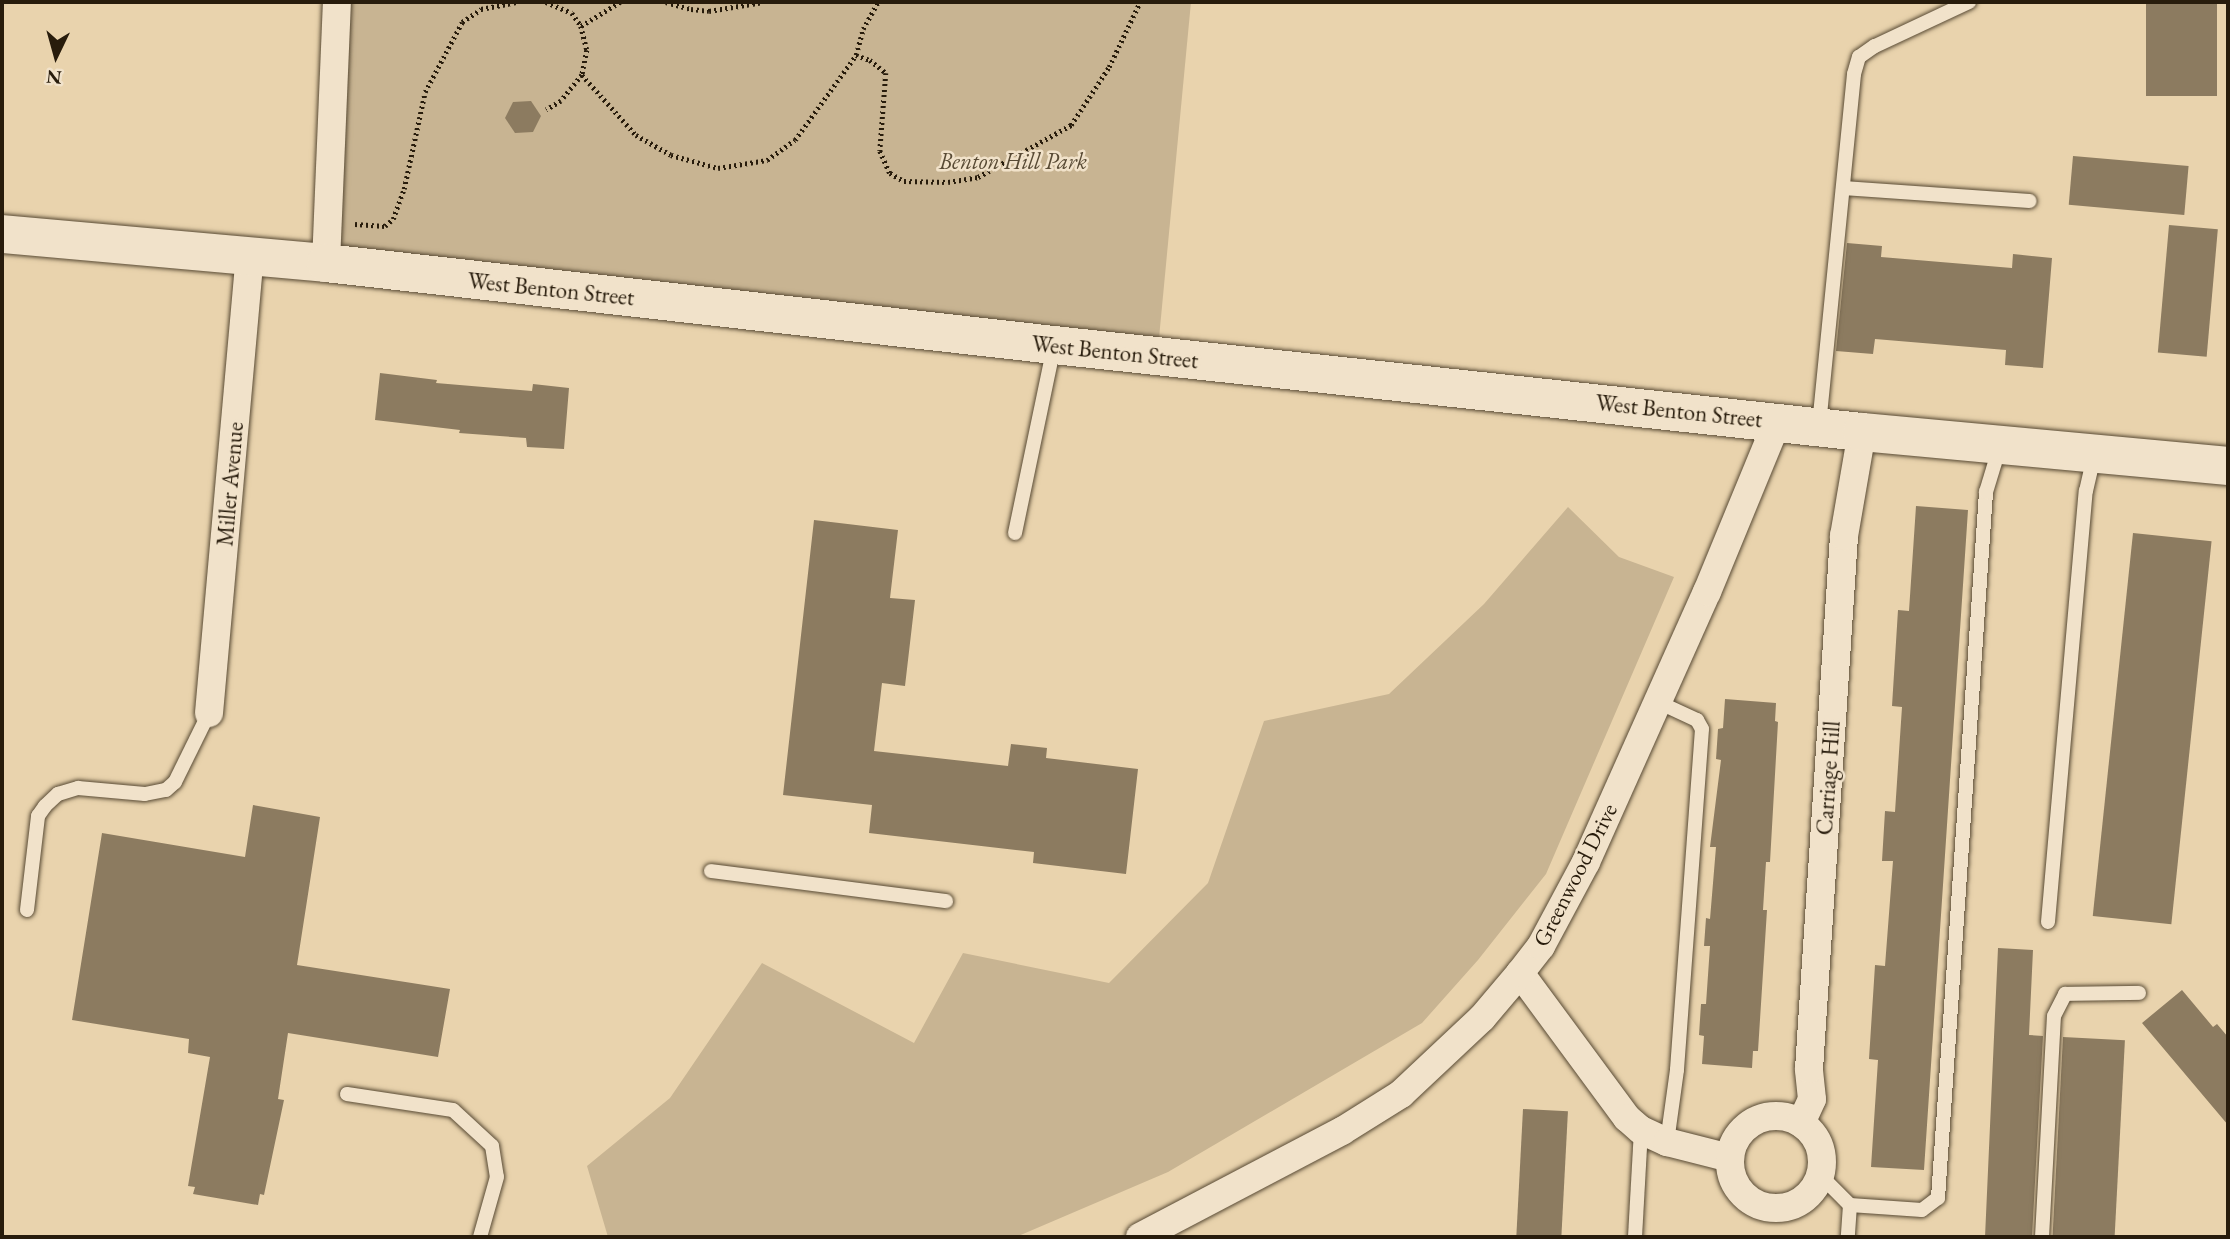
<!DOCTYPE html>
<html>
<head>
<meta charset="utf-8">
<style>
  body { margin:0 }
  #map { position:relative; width:2230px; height:1239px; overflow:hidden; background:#e9d3ad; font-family:"EB Garamond",serif }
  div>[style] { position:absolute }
  .green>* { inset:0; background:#c8b492 }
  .building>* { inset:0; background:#8c7b60; transform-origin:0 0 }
  .path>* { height:4.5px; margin-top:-2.25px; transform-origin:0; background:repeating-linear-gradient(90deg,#281c0c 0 2px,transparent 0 5.5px) }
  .roads { filter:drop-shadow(0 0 2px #584a34) drop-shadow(0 0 2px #584a34) }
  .lane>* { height:14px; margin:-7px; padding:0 7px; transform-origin:7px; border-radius:7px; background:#f1e2ca }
  .street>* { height:28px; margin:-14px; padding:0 14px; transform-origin:14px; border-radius:14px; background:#f1e2ca }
  .street>.ring { margin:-14px; padding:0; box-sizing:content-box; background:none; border:28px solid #f1e2ca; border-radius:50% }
  .secondary>* { height:38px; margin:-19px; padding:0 19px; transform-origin:19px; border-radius:19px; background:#f1e2ca }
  span { translate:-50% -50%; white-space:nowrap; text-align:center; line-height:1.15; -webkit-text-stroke:5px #f1e2ca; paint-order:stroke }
  .park-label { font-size:23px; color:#584a34; font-style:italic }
  .street-label { font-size:23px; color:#281c0c }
  .frame { position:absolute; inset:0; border:4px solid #281c0c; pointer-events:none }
  .north { position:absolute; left:21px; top:21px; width:70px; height:70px; -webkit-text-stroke:5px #f1e2ca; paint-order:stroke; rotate:185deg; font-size:19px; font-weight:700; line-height:28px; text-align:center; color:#281c0c }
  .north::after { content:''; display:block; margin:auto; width:24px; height:32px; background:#281c0c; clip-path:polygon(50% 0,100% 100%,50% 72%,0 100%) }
</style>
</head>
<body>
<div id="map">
  <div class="green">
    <div style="clip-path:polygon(337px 2px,1191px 2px,1159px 338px,325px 245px)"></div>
    <div style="clip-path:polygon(1568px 507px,1619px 557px,1674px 577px,1546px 874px,1478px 960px,1422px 1023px,1168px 1172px,1016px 1237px,608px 1237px,587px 1166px,670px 1098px,762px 963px,914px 1043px,963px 953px,1109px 983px,1208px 883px,1264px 721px,1389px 694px,1484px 604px)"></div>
  </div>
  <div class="building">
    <div style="left:2146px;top:2px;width:71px;height:94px"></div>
    <div style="clip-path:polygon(531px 101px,541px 116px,533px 132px,515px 133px,505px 118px,513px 102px)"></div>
    <div style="left:2073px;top:156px;width:116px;height:49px;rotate:5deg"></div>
    <div style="left:2169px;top:225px;width:49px;height:128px;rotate:5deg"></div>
    <div style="clip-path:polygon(1847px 243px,1882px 246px,1881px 257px,2012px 268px,2013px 254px,2052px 258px,2043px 368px,2005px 365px,2006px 350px,1875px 339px,1873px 354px,1836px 351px)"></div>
    <div style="clip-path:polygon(380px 373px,437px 380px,436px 383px,532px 391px,533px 384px,569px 388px,564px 449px,527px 447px,526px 438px,459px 433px,460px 430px,375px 420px)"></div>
    <div style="clip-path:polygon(1916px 506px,1968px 510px,1924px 1170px,1871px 1167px,1878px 1060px,1869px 1059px,1875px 965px,1885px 966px,1893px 861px,1882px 861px,1885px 811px,1895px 812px,1902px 707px,1892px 706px,1898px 610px,1909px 611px)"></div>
    <div style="clip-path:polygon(814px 520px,898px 530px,890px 598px,915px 600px,905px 686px,882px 683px,874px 751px,1008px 766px,1011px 744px,1047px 748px,1046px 758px,1138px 769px,1126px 874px,1033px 863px,1034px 852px,869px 833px,872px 805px,783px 795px)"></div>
    <div style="left:2133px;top:533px;width:79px;height:385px;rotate:6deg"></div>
    <div style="clip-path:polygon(1725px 699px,1776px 703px,1775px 721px,1778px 722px,1770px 862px,1766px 862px,1763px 910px,1767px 910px,1758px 1051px,1753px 1051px,1752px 1068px,1702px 1064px,1704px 1036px,1699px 1035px,1701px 1004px,1706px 1004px,1710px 946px,1704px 946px,1706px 918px,1710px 919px,1716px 847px,1710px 847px,1721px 760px,1716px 759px,1718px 729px,1723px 728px)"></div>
    <div style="clip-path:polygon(253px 805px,320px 817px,297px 965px,450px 989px,438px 1057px,288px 1033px,278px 1099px,284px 1100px,264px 1195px,260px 1194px,258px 1205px,193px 1194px,195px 1187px,188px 1186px,210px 1057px,188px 1053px,189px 1039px,72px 1020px,102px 833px,245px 857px)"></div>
    <div style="clip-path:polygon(1998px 948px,2033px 950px,2029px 1035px,2043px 1036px,2032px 1237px,1985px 1237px)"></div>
    <div style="clip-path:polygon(2182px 990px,2213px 1027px,2217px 1024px,2228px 1037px,2228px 1125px,2142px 1023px)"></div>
    <div style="left:2063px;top:1037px;width:62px;height:200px;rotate:3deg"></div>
    <div style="left:1523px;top:1109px;width:45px;height:128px;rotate:3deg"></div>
  </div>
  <div class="path">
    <div style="left:546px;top:2px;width:28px;rotate:23deg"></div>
    <div style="left:572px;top:13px;width:16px;rotate:55deg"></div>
    <div style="left:581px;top:26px;width:25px;rotate:76deg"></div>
    <div style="left:587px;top:50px;width:25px;rotate:101deg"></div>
    <div style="left:582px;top:75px;width:33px;rotate:129deg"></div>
    <div style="left:561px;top:101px;width:17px;rotate:149deg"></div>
    <div style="left:666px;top:2px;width:26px;rotate:16deg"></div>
    <div style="left:691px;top:9px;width:18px;rotate:6deg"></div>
    <div style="left:709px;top:11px;width:55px;rotate:-9.5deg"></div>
    <div style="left:581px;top:26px;width:46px;rotate:-31.6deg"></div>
    <div style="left:856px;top:55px;width:27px;rotate:-75deg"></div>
    <div style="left:863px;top:29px;width:31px;rotate:-61deg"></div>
    <div style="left:582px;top:75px;width:81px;rotate:48deg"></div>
    <div style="left:636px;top:135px;width:40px;rotate:29.7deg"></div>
    <div style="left:671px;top:155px;width:49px;rotate:15.5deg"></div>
    <div style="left:718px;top:168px;width:50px;rotate:-9.3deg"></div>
    <div style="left:767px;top:160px;width:34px;rotate:-36deg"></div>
    <div style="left:795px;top:140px;width:105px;rotate:-54.3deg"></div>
    <div style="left:856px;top:55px;width:15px;rotate:20deg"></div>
    <div style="left:870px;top:60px;width:21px;rotate:39deg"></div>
    <div style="left:886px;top:73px;width:78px;rotate:94.4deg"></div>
    <div style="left:880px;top:151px;width:24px;rotate:66deg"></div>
    <div style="left:890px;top:173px;width:16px;rotate:30deg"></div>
    <div style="left:904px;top:181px;width:44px;rotate:1.3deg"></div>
    <div style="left:948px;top:182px;width:30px;rotate:-9deg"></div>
    <div style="left:978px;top:177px;width:107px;rotate:-29.2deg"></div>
    <div style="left:1071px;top:125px;width:69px;rotate:-56.8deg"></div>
    <div style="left:1109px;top:67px;width:72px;rotate:-64.5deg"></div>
    <div style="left:355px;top:224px;width:30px;rotate:4deg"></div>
    <div style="left:385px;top:226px;width:11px;rotate:-41deg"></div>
    <div style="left:393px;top:219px;width:32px;rotate:-70deg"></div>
    <div style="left:404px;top:189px;width:99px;rotate:-77.8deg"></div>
    <div style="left:425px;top:92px;width:79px;rotate:-62.1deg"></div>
    <div style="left:462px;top:22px;width:23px;rotate:-34deg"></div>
    <div style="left:481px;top:9px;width:36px;rotate:-11deg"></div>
  </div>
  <div class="roads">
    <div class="lane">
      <div style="left:1843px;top:188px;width:187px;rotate:4deg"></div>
      <div style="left:1819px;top:425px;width:353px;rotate:-84.3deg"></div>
      <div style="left:1854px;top:74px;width:18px;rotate:-74deg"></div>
      <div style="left:1859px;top:57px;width:19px;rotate:-35deg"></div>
      <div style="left:1875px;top:46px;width:104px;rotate:-25.1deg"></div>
      <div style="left:1015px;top:533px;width:191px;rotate:-78.2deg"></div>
      <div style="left:1658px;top:702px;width:43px;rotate:24.8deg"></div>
      <div style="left:1697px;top:720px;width:10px;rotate:61deg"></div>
      <div style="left:1702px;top:729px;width:342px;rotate:94.2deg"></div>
      <div style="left:1677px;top:1070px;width:73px;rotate:97.9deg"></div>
      <div style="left:711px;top:871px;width:237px;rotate:7.3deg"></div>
      <div style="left:27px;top:910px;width:95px;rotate:-83.3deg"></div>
      <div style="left:38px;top:816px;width:12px;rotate:-55deg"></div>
      <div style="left:45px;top:806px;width:18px;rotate:-43deg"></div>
      <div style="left:58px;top:794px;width:21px;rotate:-17deg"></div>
      <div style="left:78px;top:788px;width:67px;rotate:5.1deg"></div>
      <div style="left:145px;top:794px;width:21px;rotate:-11deg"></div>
      <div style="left:166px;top:790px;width:12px;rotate:-42deg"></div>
      <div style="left:175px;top:782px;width:77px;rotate:-63.8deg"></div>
      <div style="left:2048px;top:922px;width:433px;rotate:-85deg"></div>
      <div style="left:2086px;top:491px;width:37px;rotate:-77deg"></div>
      <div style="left:347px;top:1094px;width:107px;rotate:8.6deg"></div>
      <div style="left:453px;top:1110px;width:53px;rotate:42.7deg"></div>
      <div style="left:492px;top:1146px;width:31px;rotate:81deg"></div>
      <div style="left:497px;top:1177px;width:62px;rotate:105.8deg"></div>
      <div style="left:1820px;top:1175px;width:42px;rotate:45deg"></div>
      <div style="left:1850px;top:1205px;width:32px;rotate:94deg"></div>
      <div style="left:1850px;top:1205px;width:72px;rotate:4deg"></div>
      <div style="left:1922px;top:1210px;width:20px;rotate:-37deg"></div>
      <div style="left:1938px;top:1198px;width:708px;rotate:-86.11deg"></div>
      <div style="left:1986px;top:492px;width:48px;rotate:-73.1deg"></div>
      <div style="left:1635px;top:1237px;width:107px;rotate:-86.8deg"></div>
      <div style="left:2042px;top:1237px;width:221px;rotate:-86.9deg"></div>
      <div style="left:2054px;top:1016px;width:25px;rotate:-63deg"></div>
      <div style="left:2065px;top:994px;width:74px;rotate:-0.8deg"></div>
    </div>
    <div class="street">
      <div style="left:326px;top:263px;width:261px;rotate:-87.6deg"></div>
      <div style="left:209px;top:713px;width:459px;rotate:-84.9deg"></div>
      <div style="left:1520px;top:973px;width:180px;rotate:53.6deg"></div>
      <div style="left:1627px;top:1118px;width:18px;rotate:41deg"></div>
      <div style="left:1641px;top:1130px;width:29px;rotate:25deg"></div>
      <div style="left:1667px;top:1142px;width:65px;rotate:14.3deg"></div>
      <div class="ring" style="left:1730px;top:1116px;width:64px;height:64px"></div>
      <div style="left:1801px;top:1123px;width:26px;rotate:-65deg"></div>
      <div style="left:1812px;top:1099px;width:30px;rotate:-96deg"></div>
      <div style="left:1809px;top:1069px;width:534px;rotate:-86.24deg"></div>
      <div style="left:1844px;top:536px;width:106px;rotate:-80.2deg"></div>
      <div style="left:1140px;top:1237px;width:228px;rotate:-27.7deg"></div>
      <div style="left:1342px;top:1131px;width:70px;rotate:-32.1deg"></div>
      <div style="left:1401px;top:1094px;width:111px;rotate:-43.2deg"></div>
      <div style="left:1482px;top:1018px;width:59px;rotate:-49.8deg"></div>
      <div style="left:1520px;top:973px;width:34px;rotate:-52deg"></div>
      <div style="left:1541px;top:946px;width:95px;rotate:-61.8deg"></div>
      <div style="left:1586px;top:862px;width:296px;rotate:-65.9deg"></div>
      <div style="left:1707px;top:592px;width:184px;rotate:-67.6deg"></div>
    </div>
    <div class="secondary">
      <div style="left:2px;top:234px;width:325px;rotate:5.1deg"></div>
      <div style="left:326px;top:263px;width:733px;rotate:6.43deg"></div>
      <div style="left:1054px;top:345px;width:813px;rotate:6.15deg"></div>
      <div style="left:1862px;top:432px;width:368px;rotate:5.3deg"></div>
    </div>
  </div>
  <div class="park-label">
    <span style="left:1013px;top:161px">Benton Hill Park</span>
  </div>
  <div class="street-label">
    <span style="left:551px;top:289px;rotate:6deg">West Benton Street</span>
    <span style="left:1115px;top:352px;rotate:6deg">West Benton Street</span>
    <span style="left:1679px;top:411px;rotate:6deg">West Benton Street</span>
    <span style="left:230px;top:484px;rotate:-85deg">Miller Avenue</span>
    <span style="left:1828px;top:778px;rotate:-86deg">Carriage Hill</span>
    <span style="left:1575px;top:875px;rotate:-63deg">Greenwood Drive</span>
  </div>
  <div class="frame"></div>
  <div class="north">N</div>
</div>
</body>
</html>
